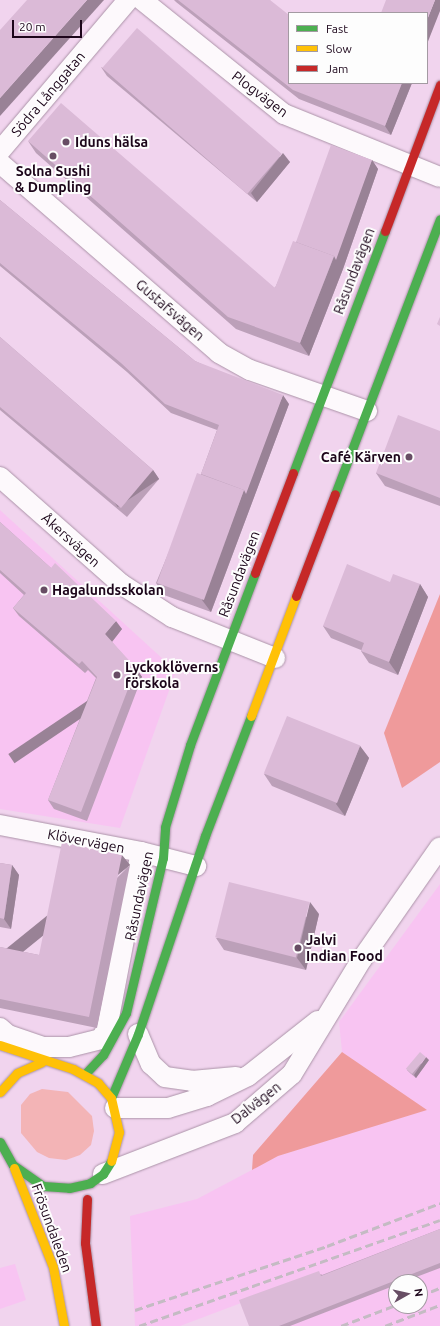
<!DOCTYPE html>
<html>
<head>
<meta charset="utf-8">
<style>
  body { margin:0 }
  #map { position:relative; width:440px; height:1326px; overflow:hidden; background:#f1d4ee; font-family:Ubuntu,sans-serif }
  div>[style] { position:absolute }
  .built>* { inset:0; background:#f8c4f2 }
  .green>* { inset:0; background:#f3b4b6 }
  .forest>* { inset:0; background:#ef9a9b }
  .roads { filter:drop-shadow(0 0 1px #ab93a8) drop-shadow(0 0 1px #ab93a8) }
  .street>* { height:20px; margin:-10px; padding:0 10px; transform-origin:10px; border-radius:10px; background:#fdf9fc }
  .fast>* { height:9px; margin:-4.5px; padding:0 4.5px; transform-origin:4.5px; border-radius:4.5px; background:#4caf50 }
  .slow>* { height:9px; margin:-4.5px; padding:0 4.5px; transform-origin:4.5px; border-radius:4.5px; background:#ffc107 }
  .jam>* { height:9px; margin:-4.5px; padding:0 4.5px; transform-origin:4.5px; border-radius:4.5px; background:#c62828 }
  .rail>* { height:3px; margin-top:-1.5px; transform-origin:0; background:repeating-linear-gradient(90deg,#c4bbc3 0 8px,transparent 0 12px) }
  .bridges { filter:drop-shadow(0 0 1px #ab93a8) drop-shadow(0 0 1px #ab93a8) }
  .jam-bridge>* { height:9px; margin:-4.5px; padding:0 4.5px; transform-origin:4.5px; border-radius:4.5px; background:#c62828 }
  .wall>* { inset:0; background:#bca0b9 }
  .shaded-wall>* { inset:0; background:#998296; transform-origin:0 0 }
  .building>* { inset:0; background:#dbbad7; transform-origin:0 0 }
  .dots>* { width:11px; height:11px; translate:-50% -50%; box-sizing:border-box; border:2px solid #fdfdfd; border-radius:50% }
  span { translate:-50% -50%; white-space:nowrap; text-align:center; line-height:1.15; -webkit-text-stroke:4px #fdfdfd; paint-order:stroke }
  .street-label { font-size:14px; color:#1c051a }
  .poi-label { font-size:14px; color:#1c051a; font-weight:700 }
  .left { translate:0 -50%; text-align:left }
  .right { translate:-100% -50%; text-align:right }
  .legend { position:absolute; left:288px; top:12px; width:140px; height:72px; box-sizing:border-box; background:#fdfdfd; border:1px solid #a39aa2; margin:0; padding:5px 7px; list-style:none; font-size:12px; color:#1c051a }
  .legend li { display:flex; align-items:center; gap:8px; height:20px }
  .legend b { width:20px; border:1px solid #a39aa2 }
  .north { position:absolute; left:388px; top:1274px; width:40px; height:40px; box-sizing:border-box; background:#fdfdfd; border:1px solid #a39aa2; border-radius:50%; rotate:82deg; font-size:11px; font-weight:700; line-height:16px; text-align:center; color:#1c051a }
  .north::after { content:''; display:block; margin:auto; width:14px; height:18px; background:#674d64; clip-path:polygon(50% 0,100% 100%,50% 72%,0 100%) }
  .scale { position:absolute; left:12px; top:20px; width:70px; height:18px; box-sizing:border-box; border:2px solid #1c051a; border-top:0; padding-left:5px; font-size:12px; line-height:14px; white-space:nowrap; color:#1c051a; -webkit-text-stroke:3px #fdfdfd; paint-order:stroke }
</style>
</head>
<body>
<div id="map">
  <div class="built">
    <div style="clip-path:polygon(0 510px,176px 671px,120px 828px,0 809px)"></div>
    <div style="clip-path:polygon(evenodd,440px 884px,440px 1326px,250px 1326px,241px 1303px,180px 1326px,135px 1326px,130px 1216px,197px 1199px,278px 1156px,426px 1110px,342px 1052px,339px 1022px,440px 884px,396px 1282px,420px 1282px,420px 1306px,396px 1306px,396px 1282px)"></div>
    <div style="clip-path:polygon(15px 1264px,26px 1300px,0 1309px,0 1268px)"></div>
  </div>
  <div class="green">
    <div style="clip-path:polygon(42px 1089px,68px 1092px,92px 1116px,94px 1131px,91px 1145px,80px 1155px,66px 1160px,49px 1158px,37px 1152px,21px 1133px,21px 1105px,30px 1094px)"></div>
  </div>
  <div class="forest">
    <div style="clip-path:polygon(440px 594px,440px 762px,402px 788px,384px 733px)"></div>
    <div style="clip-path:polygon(342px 1052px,427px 1110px,278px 1156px,252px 1170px,253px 1155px)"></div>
  </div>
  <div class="roads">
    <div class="street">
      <div style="left:142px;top:0;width:182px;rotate:38.8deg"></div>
      <div style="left:284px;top:114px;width:168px;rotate:22deg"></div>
      <div style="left:0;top:151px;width:198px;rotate:-49.7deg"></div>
      <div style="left:0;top:163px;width:290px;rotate:40.9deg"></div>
      <div style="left:219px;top:353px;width:35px;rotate:29deg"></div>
      <div style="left:250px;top:370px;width:124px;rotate:19.3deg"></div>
      <div style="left:0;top:477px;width:162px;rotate:41.5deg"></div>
      <div style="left:121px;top:584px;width:61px;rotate:32.9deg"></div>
      <div style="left:172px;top:617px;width:111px;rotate:21.7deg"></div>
      <div style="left:0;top:825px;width:144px;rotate:10.8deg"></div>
      <div style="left:141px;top:852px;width:57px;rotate:14.3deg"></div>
      <div style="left:0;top:1028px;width:11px;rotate:41deg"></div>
      <div style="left:8px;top:1035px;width:37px;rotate:19deg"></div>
      <div style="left:43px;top:1047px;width:26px"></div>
      <div style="left:69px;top:1047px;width:33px;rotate:-14deg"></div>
      <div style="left:101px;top:1039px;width:13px;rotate:-61deg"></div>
      <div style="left:107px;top:1028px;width:179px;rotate:-79.1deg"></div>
      <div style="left:138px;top:1034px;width:33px;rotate:67deg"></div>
      <div style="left:151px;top:1064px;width:19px;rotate:43deg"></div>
      <div style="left:165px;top:1077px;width:27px;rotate:8deg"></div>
      <div style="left:192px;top:1081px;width:44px;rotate:-5.2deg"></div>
      <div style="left:115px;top:1108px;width:53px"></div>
      <div style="left:168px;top:1108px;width:41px;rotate:-17.1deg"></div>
      <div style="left:207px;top:1096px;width:46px;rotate:-26deg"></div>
      <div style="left:248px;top:1076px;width:89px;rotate:-38.2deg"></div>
      <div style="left:103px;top:1174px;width:142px;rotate:-21.1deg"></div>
      <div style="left:235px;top:1123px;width:75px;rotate:-40.7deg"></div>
      <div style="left:292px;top:1074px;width:135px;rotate:-58.7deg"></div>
      <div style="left:362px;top:959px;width:136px;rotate:-55.1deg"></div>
    </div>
    <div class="fast">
      <div style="left:293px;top:473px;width:259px;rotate:-69.2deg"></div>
      <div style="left:335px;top:494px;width:294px;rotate:-69.1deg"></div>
      <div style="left:85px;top:1074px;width:26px;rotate:-47deg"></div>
      <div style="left:103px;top:1055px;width:48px;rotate:-61.3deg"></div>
      <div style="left:126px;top:1013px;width:159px;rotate:-76.6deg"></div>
      <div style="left:163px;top:858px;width:31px;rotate:-86deg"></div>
      <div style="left:165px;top:827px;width:86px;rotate:-73deg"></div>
      <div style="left:190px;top:745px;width:184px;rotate:-69.3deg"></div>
      <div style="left:111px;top:1098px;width:69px;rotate:-67.1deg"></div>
      <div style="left:138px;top:1034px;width:209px;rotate:-71.3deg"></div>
      <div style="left:205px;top:836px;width:129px;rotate:-69deg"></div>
      <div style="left:0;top:1142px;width:26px;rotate:61deg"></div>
      <div style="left:13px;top:1165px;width:37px;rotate:35deg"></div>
      <div style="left:43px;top:1186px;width:26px;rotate:4deg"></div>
      <div style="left:69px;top:1188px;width:22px;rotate:-13deg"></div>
      <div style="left:90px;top:1183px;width:16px;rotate:-35deg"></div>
      <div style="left:103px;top:1174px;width:15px;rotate:-58deg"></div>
    </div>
    <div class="slow">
      <div style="left:251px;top:716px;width:128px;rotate:-69.4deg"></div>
      <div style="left:0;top:1045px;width:77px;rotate:18.2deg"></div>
      <div style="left:73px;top:1069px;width:29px;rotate:29deg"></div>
      <div style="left:98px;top:1083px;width:20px;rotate:49deg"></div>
      <div style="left:111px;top:1098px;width:35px;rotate:77deg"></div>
      <div style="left:119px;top:1132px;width:30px;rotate:105deg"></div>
      <div style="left:0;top:1092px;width:25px;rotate:-48deg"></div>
      <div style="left:17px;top:1073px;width:27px;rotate:-24deg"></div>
      <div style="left:14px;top:1168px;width:106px;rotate:68.5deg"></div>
      <div style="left:53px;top:1267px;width:60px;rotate:79.4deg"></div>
    </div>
    <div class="jam">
      <div style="left:385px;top:231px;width:156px;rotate:-69.4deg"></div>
      <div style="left:255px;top:573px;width:107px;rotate:-69.2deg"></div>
      <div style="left:296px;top:596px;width:109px;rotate:-69.1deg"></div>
    </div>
  </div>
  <div class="rail">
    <div style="left:420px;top:1296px;width:22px;rotate:-22deg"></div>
    <div style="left:135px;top:1310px;width:202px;rotate:-18.4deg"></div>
    <div style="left:327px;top:1246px;width:121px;rotate:-20.8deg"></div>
    <div style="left:139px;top:1326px;width:319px;rotate:-19.4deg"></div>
    <div style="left:341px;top:1326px;width:59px;rotate:-20.9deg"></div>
    <div style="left:385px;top:1326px;width:59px;rotate:-20.9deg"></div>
  </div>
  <div class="bridges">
    <div class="jam-bridge">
      <div style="left:87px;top:1199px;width:44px;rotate:92.6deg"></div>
      <div style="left:85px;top:1243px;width:84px;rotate:82.5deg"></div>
    </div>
  </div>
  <div class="wall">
    <div style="clip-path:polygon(174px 0,270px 0,289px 83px,412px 83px,391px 135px,299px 99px,176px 2px)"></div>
    <div style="clip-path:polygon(101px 67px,290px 162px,257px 202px,107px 76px)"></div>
    <div style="clip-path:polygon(28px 141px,275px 288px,296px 242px,372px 160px,378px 169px,343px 269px,309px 356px,236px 329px,36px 153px)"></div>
    <div style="clip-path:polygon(0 200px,195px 361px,289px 404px,211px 612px,164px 595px,156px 583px,201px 474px,217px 430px,171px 413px,127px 372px,0 266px)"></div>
    <div style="clip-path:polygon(0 337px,153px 470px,159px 479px,127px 517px,0 410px)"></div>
    <div style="clip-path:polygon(440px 431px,440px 506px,385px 486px,376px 473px)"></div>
    <div style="clip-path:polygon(0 522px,51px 568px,122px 629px,112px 642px,142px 677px,87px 821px,54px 809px,48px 800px,96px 678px,88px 670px,85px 673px,19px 616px,13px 608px,24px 595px,0 573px)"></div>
    <div style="clip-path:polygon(390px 582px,420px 584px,428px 597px,398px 675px,369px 663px,361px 651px,361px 650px,331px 638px,323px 626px)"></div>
    <div style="clip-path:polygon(360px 746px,369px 758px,345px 816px,272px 786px,264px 774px)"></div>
    <div style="clip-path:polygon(0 863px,12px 865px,19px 875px,11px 929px,0 927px)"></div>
    <div style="clip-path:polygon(130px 865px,97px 1028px,0 1008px,0 947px,39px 955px)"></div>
    <div style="clip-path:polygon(319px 914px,306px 970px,224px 950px,216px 938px)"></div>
    <div style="clip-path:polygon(429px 1060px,416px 1078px,410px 1073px,407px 1070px)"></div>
    <div style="clip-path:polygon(440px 1229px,440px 1268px,403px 1282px,396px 1282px,396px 1285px,290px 1326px,249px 1326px,321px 1274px,322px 1275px)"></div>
  </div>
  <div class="shaded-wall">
    <div style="clip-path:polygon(87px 0,104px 0,0 116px,0 98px)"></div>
    <div style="clip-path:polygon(435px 0,440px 0,440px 11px,427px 44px,427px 20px)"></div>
    <div style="clip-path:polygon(402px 83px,412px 83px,391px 135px,385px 126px)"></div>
    <div style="clip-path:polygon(283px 153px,290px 162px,257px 202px,251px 193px)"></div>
    <div style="clip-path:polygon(372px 160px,378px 169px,343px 269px,309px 356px,300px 343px)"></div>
    <div style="clip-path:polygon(283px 395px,289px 404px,211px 612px,202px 600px,244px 490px)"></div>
    <div style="left:153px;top:470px;width:11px;height:50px;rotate:56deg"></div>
    <div style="clip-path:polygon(420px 584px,428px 597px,398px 675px,389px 662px)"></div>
    <div style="clip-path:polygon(116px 621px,122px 629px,111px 643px,105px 634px)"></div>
    <div style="left:136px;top:668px;width:11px;height:154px;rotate:56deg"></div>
    <div style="clip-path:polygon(360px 746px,369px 758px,345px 816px,336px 804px)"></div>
    <div style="left:122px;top:855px;width:13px;height:165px;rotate:51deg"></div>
    <div style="clip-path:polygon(12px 865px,19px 875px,11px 929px,4px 919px)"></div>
    <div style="clip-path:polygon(310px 902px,319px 914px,306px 970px,297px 958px)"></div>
    <div style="clip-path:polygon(426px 1057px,429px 1060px,416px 1078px,414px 1075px)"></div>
  </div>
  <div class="building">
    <div style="clip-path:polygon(27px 0,87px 0,0 98px,0 30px)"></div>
    <div style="clip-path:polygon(178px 0,270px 0,289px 15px,289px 83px,402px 83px,385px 126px,293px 90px)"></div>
    <div style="clip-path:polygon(386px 0,435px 0,427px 20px,427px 13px,381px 13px)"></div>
    <div style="left:137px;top:28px;width:192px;height:53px;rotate:41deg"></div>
    <div style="clip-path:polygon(61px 103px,275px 288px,293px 241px,334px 256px,300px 343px,228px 317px,28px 141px)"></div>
    <div style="clip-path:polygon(331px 145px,372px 160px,336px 260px,334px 256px,296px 242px)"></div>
    <div style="clip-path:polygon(0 200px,195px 361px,283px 395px,246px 494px,244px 490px,201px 474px,219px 425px,165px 404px,121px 363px,0 263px)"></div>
    <div style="clip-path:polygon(440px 317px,440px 326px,437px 324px)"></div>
    <div style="clip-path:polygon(0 337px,153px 470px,121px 508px,0 407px)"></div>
    <div style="clip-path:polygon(398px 415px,440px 431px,440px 498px,376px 473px)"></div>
    <div style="left:197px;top:473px;width:50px;height:117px;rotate:20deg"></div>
    <div style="clip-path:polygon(0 522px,51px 568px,55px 563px,116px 621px,105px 634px,136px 668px,81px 812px,48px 800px,97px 677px,82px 661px,79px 664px,13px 608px,26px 593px,0 570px)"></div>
    <div style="clip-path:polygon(347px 564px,390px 582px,393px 574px,420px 584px,389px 662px,361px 651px,364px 643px,323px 626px)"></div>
    <div style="left:287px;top:716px;width:79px;height:62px;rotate:22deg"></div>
    <div style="clip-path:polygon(62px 842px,122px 855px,89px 1017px,0 999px,0 947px,39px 955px)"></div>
    <div style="clip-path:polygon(0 863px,12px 865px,4px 919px,0 918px)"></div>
    <div style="left:229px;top:882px;width:83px;height:57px;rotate:14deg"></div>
    <div style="left:420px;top:1052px;width:8px;height:22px;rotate:40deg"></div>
    <div style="clip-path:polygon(440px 1229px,440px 1263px,279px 1326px,249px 1326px,239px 1300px,319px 1271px,321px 1276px)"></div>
  </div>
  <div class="dots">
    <div style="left:66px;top:142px;background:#674d64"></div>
    <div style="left:53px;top:156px;background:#674d64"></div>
    <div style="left:409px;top:457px;background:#674d64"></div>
    <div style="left:44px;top:590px;background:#674d64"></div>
    <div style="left:117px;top:675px;background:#674d64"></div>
    <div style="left:298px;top:948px;background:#674d64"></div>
  </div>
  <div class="street-label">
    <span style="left:48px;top:94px;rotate:-50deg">Södra Långgatan</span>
    <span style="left:260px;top:94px;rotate:37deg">Plogvägen</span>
    <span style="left:354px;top:271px;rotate:-69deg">Råsundavägen</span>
    <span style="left:170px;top:310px;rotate:41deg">Gustafsvägen</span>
    <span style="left:71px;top:540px;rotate:42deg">Åkersvägen</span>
    <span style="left:239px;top:574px;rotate:-69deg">Råsundavägen</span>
    <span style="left:86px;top:841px;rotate:11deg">Klövervägen</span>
    <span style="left:139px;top:896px;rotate:-78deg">Råsundavägen</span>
    <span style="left:256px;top:1103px;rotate:-38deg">Dalvägen</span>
    <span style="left:52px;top:1228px;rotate:70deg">Frösundaleden</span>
  </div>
  <div class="poi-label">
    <span class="left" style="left:75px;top:142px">Iduns hälsa</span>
    <span style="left:53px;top:179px">Solna Sushi<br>&amp; Dumpling</span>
    <span class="right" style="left:401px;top:457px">Café Kärven</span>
    <span class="left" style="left:52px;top:590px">Hagalundsskolan</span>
    <span class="left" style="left:125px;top:675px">Lyckoklöverns<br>förskola</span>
    <span class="left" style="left:306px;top:948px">Jalvi<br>Indian Food</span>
  </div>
  <ul class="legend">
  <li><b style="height:5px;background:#4caf50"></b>Fast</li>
  <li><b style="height:5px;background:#ffc107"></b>Slow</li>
  <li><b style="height:5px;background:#c62828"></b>Jam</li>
  </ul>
  <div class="north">N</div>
  <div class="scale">20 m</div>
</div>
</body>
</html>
